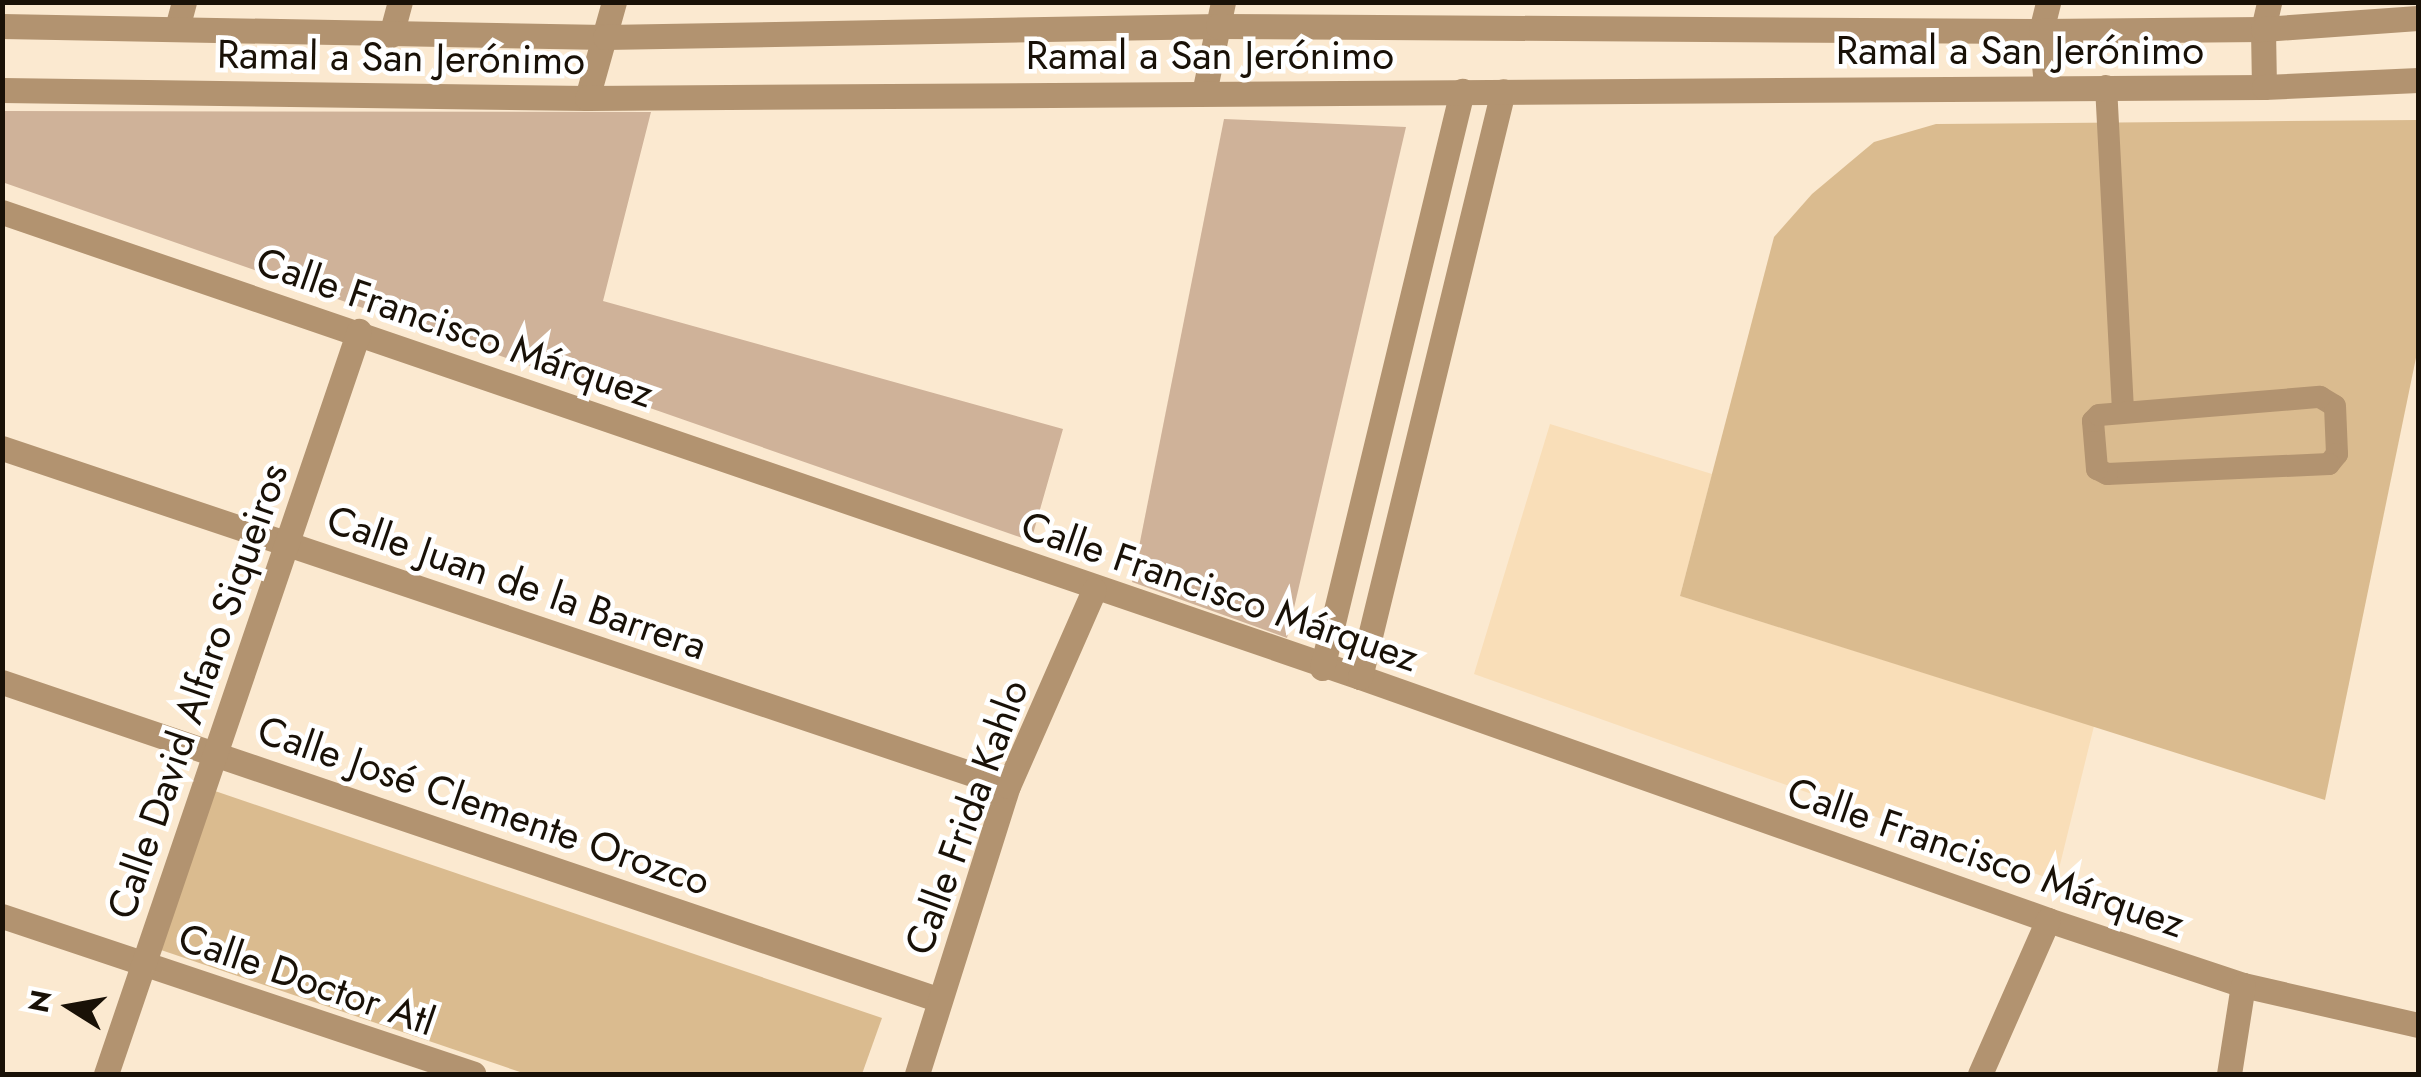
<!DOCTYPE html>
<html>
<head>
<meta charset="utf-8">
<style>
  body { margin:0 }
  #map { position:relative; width:2421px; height:1077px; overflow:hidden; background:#fbe9d0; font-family:Jost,sans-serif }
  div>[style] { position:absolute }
  .built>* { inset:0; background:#f9deb8 }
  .green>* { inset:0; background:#dabb8f }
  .building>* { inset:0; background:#cfb299 }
  .service>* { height:22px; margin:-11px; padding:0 11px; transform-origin:11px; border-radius:11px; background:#b29370 }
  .minor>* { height:25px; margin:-12.5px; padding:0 12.5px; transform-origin:12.5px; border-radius:12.5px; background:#b29370 }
  .tertiary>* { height:25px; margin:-12.5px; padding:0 12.5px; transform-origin:12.5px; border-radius:12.5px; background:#b29370 }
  span { translate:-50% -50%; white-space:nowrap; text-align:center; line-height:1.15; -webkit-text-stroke:9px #fff; paint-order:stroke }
  .street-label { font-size:40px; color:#191107 }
  .frame { position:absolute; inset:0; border:5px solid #191107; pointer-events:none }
  .north { position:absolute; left:20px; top:957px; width:100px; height:100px; -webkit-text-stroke:8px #fff; paint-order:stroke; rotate:281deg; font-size:28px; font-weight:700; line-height:40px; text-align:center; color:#191107 }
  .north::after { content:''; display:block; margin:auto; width:35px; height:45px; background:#191107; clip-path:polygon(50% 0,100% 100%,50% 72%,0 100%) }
</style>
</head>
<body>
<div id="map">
  <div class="built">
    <div style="clip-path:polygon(1550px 424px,1712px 474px,1680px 596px,2094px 726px,2056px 881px,1474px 674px)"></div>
  </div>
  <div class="green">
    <div style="clip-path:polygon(2418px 120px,2418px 348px,2325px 800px,1680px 596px,1774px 237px,1812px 194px,1874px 142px,1936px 124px)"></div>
    <div style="clip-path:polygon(215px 791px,882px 1018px,862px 1074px,526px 1074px,161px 950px)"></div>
  </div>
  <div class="building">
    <div style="clip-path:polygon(2px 111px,651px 112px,603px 301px,1063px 429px,1031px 541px,2px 182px)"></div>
    <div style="clip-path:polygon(1224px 119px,1406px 127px,1287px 638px,1132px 582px)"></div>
  </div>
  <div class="service">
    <div style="left:2106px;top:86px;width:324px;rotate:87deg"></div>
    <div style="left:2320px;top:397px;width:17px;rotate:31deg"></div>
    <div style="left:2335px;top:406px;width:48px;rotate:87.6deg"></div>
    <div style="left:2337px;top:454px;width:13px;rotate:129deg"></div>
    <div style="left:2329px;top:464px;width:222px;rotate:177.4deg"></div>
    <div style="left:2107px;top:474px;width:11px;rotate:-153deg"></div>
    <div style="left:2097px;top:469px;width:48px;rotate:-94.8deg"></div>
    <div style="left:2093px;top:421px;width:8px;rotate:-45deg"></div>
    <div style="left:2099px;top:415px;width:222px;rotate:-4.7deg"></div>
  </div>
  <div class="minor">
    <div style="left:177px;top:28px;width:27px;rotate:-75deg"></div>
    <div style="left:391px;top:35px;width:34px;rotate:-75deg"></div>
    <div style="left:2046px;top:86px;width:55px;rotate:-95.2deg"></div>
    <div style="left:2041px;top:31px;width:30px;rotate:-76deg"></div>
    <div style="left:2264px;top:87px;width:58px;rotate:-91deg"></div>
    <div style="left:2263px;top:29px;width:28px;rotate:-77deg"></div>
    <div style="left:1204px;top:93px;width:93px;rotate:-78.2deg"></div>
    <div style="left:587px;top:98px;width:100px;rotate:-74.3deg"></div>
    <div style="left:2px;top:212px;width:1435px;rotate:18.9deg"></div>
    <div style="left:1360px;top:677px;width:730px;rotate:19.45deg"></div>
    <div style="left:2048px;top:920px;width:206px;rotate:18.4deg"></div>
    <div style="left:2243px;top:985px;width:180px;rotate:12.9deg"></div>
    <div style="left:2px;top:448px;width:1061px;rotate:18.57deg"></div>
    <div style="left:1322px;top:668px;width:594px;rotate:-76.36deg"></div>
    <div style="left:1360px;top:677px;width:603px;rotate:-76.29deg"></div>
    <div style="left:2px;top:682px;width:990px;rotate:18.73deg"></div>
    <div style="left:2px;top:916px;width:497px;rotate:18.5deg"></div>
    <div style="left:106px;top:1074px;width:785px;rotate:-71.2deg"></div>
    <div style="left:917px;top:1074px;width:302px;rotate:-72.5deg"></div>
    <div style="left:1008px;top:786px;width:214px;rotate:-66.3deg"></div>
    <div style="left:1980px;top:1074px;width:168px;rotate:-66.2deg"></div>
    <div style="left:2229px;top:1074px;width:90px;rotate:-81.1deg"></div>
  </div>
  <div class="tertiary">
    <div style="left:2px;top:26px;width:603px;rotate:1.05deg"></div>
    <div style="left:605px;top:37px;width:613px;rotate:-1.03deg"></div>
    <div style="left:1218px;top:26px;width:823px;rotate:0.35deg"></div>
    <div style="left:2041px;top:31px;width:222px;rotate:-0.5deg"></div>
    <div style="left:2263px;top:29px;width:155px;rotate:-4.1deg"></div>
    <div style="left:2px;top:90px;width:585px;rotate:0.78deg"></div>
    <div style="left:587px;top:98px;width:1677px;rotate:-0.38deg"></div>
    <div style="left:2264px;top:87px;width:154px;rotate:-2.6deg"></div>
  </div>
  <div class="street-label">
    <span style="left:2020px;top:50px">Ramal a San Jerónimo</span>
    <span style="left:1210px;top:55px">Ramal a San Jerónimo</span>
    <span style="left:401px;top:57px;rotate:1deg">Ramal a San Jerónimo</span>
    <span style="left:455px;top:327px;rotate:19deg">Calle Francisco Márquez</span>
    <span style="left:517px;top:582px;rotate:19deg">Calle Juan de la Barrera</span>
    <span style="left:1220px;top:591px;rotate:19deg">Calle Francisco Márquez</span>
    <span style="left:197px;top:691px;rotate:-71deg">Calle David Alfaro Siqueiros</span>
    <span style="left:484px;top:805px;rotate:19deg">Calle José Clemente Orozco</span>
    <span style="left:966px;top:817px;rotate:-70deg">Calle Frida Kahlo</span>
    <span style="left:1986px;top:857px;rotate:19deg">Calle Francisco Márquez</span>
    <span style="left:307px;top:979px;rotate:19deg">Calle Doctor Atl</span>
  </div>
  <div class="frame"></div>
  <div class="north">N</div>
</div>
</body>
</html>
